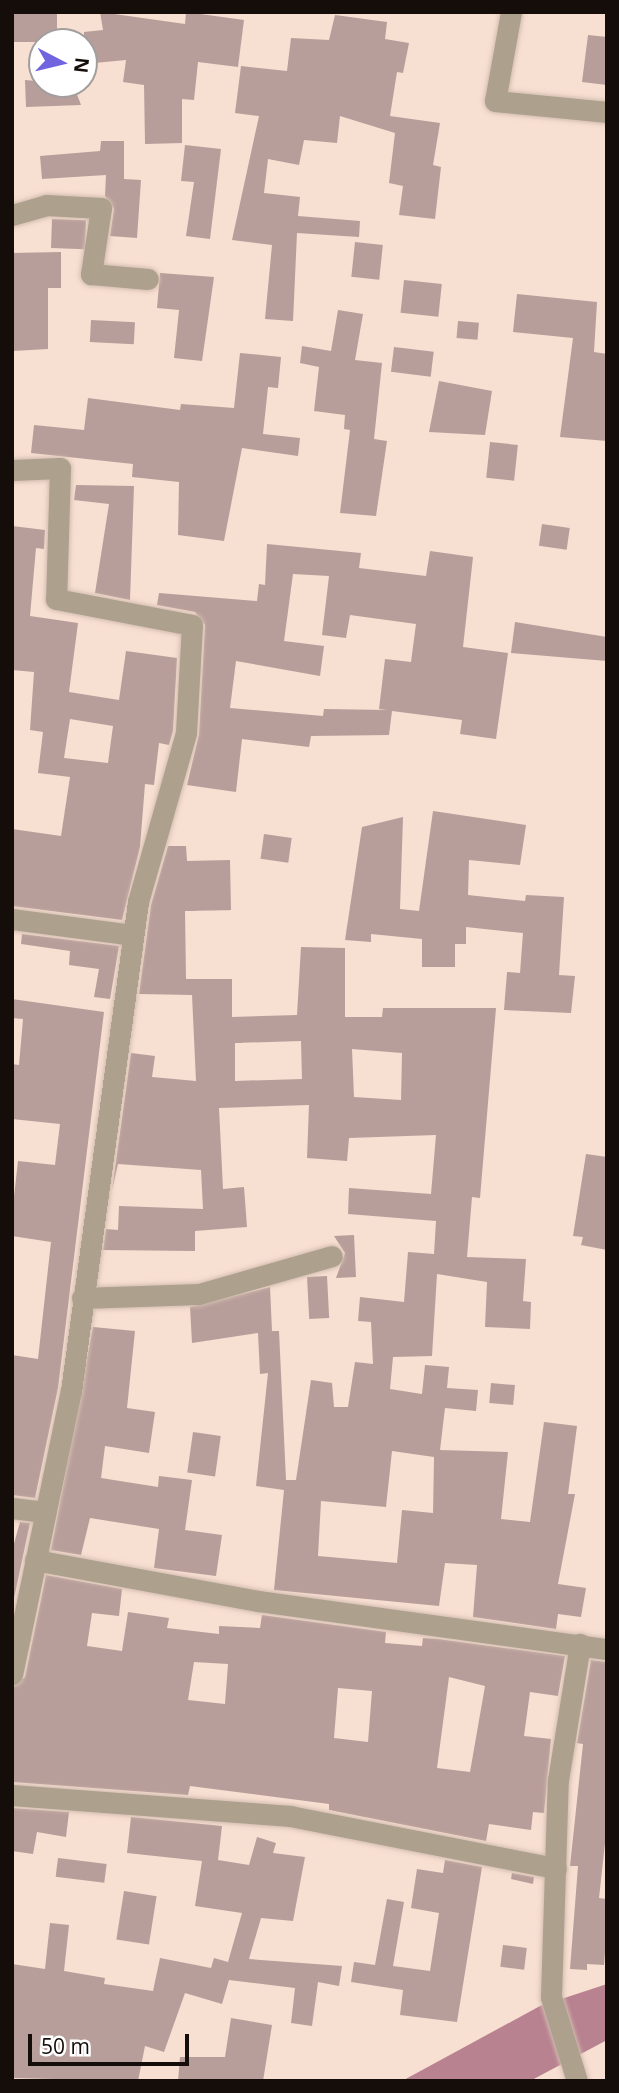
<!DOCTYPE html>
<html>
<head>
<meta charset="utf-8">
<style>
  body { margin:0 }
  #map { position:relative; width:619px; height:2093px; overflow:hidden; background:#f7dfd1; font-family:"Open Sans",sans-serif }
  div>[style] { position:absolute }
  .water>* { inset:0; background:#b88290 }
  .building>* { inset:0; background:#b89e9a; transform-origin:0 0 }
  .roads { filter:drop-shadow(0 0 2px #d3bdb1) drop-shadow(0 0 2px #d3bdb1) }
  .minor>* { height:21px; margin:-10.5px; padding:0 10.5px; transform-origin:10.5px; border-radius:10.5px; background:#ada08d }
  span { translate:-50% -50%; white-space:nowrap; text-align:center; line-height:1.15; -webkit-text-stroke:5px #fff; paint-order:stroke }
  .frame { position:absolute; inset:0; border:14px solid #150d09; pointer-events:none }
  .north { position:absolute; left:28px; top:28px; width:70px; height:70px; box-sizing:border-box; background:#fff; border:2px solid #a19e9d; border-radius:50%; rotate:97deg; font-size:19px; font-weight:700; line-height:28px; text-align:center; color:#150d09 }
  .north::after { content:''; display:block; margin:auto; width:24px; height:32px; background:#7165df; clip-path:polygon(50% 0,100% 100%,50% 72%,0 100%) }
  .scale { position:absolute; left:28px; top:2034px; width:161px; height:32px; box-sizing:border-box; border:4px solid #150d09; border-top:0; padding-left:9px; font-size:21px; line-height:24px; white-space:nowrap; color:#150d09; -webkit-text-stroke:5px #fff; paint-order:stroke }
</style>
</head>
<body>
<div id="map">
  <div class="water">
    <div style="clip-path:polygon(607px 1984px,607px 2040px,530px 2081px,402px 2081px,540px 2006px)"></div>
  </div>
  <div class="building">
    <div style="left:12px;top:12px;width:45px;height:30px"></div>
    <div style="clip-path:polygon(100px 12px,185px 24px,186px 12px,244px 20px,238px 67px,198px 62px,194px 100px,182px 99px,182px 143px,145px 144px,144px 85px,123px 82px,126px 60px,84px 64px,84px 32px,103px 30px)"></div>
    <div style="clip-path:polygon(335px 15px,387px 22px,385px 39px,409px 43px,403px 73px,397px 72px,390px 116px,440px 123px,433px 165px,441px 167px,435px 219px,399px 215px,403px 186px,389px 183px,395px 133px,340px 116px,337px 143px,304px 140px,299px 165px,268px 159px,264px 193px,300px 197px,298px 216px,360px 221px,359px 237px,297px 233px,293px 321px,265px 319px,272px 245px,232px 240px,259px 116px,235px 113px,241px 66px,287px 71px,291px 38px,329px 40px)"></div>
    <div style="clip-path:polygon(588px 35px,607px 37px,607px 85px,582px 82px)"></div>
    <div style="clip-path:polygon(25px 80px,73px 84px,81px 105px,26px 107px)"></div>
    <div style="clip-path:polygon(101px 141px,124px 141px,124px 179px,141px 180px,137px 238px,110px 236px,114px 209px,105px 196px,106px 175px,42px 179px,40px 156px,100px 151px)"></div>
    <div style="clip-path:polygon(185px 145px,221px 149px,210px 239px,186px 236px,194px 182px,181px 181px)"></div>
    <div style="left:52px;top:219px;width:34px;height:29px;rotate:2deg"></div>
    <div style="left:355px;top:242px;width:28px;height:35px;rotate:6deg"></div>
    <div style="clip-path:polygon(61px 252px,61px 288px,48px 288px,48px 349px,13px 351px,12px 253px)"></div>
    <div style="clip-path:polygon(160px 273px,214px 277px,202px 361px,174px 358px,179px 310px,157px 308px)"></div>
    <div style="left:404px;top:280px;width:38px;height:33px;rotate:6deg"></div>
    <div style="clip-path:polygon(517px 294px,597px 302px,594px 352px,607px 354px,607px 441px,560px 437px,573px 338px,513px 332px)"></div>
    <div style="clip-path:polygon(338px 310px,363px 314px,355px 360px,382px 363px,374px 439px,387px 441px,376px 516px,340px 513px,350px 430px,344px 429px,345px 415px,314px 411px,319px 367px,300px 363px,302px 346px,331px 351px)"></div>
    <div style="left:91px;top:320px;width:44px;height:22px;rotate:3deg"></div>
    <div style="left:458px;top:321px;width:21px;height:17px;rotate:5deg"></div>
    <div style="left:394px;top:347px;width:40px;height:25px;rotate:7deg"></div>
    <div style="clip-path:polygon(240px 353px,281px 357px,278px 388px,268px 387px,263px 434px,300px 438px,298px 456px,242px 448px,224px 541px,178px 535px,179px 482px,132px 477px,133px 464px,31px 453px,34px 425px,84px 430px,88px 398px,180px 410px,181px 404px,234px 408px)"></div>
    <div style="clip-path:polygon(439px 381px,492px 391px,485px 435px,429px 432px)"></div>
    <div style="left:490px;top:442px;width:28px;height:36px;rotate:6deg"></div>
    <div style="clip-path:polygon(76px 485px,134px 486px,130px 600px,95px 593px,109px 504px,74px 500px)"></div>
    <div style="left:542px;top:524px;width:28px;height:22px;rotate:8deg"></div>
    <div style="clip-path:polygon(evenodd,12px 526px,45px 530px,44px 549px,36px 548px,30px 616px,78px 623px,69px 692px,119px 700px,126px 651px,177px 658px,173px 731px,169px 745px,159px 743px,154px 785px,145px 784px,140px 847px,122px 920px,12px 906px,12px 829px,61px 836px,70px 777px,38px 773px,43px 732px,30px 730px,34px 672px,12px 670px,12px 526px,70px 719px,113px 726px,108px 763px,64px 758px,70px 719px)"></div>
    <div style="clip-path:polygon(evenodd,267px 544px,361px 553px,359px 568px,426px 576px,430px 551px,473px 557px,463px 647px,508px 653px,496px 739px,460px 734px,462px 720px,392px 711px,389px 735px,311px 736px,309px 747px,242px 739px,236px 792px,187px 785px,199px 734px,205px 625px,195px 612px,157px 605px,159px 593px,257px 601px,259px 584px,265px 585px,267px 544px,293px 574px,329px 576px,322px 635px,346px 638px,350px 615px,416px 624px,411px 662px,385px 659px,379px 709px,387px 710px,324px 709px,323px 716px,230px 708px,236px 661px,320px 676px,324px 646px,284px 641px,293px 574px)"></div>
    <div style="clip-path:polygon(515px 622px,607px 637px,607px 661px,511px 653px)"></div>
    <div style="clip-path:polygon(433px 811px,526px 825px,520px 865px,469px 860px,468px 895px,525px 901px,526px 895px,564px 897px,559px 975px,575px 976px,571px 1013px,504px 1010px,507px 972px,520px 973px,523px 933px,466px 927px,466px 944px,455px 944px,455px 967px,422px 967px,422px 939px,371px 934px,371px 942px,345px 940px,362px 827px,403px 817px,400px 909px,419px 911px)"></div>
    <div style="left:264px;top:834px;width:28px;height:25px;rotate:8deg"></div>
    <div style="clip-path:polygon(evenodd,168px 846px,186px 846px,187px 861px,230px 860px,231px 910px,185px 911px,186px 979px,232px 979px,232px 1017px,297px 1015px,301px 947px,345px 948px,345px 1017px,382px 1017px,383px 1008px,496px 1008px,480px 1198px,472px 1197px,467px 1257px,526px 1259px,523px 1301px,531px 1302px,530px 1329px,485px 1327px,487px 1282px,437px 1274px,432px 1356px,393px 1357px,390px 1389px,422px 1394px,425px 1365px,449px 1367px,447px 1388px,478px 1390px,476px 1411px,445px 1408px,440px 1450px,508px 1452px,501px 1519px,530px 1522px,544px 1422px,577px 1426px,568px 1494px,575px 1494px,558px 1584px,586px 1588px,581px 1617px,558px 1614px,556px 1629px,473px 1617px,477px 1565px,445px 1563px,439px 1606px,274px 1590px,284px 1490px,256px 1486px,268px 1373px,260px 1374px,258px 1333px,192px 1343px,190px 1307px,270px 1287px,272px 1331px,279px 1331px,286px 1480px,296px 1480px,311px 1380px,332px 1383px,334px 1407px,348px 1407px,355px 1362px,373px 1364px,371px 1322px,358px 1321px,360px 1297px,404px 1302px,408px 1252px,434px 1254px,436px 1221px,348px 1214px,349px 1188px,431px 1194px,436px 1135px,349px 1138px,347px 1161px,307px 1158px,309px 1105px,219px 1108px,223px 1189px,244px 1187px,247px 1227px,195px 1231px,195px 1251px,103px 1250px,106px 1229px,118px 1230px,119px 1206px,203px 1209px,201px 1170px,118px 1164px,112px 1190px,131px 1053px,155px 1056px,152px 1077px,196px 1081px,192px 995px,139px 994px,151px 905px,168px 846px,301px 1041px,302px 1079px,235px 1081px,235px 1043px,301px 1041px,168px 846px,352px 1049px,402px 1053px,401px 1100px,354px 1097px,352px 1049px,168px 846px,392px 1451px,434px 1457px,433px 1513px,402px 1510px,397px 1563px,318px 1556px,321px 1501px,386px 1507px,392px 1451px)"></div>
    <div style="clip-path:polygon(22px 934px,119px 946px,110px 999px,94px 997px,99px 969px,69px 965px,70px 951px,21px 944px)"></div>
    <div style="clip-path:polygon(12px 999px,104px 1012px,58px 1388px,35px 1498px,12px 1495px,12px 1355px,38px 1359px,51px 1242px,12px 1236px,12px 1214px,18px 1161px,55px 1165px,60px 1124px,12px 1119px,12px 1064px,19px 1065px,23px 1019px,12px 1018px)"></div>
    <div style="clip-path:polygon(586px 1154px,607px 1157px,607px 1250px,581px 1245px,583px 1237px,573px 1236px)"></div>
    <div style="clip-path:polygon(354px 1235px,356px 1277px,336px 1278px,345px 1253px,334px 1236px)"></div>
    <div style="left:327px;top:1276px;width:42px;height:20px;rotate:87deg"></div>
    <div style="clip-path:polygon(93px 1327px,135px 1331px,127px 1408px,155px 1412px,149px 1453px,105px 1446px,101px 1478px,158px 1487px,159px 1476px,192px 1480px,185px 1530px,222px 1535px,216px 1576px,154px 1568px,159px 1529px,90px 1518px,81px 1555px,51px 1550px)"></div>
    <div style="left:491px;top:1383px;width:24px;height:20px;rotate:5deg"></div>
    <div style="left:193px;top:1432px;width:28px;height:41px;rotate:8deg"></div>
    <div style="clip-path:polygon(20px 1522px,30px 1523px,12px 1608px,12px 1551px)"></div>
    <div style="clip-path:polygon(evenodd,46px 1575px,122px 1589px,119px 1616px,92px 1613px,87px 1646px,122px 1651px,128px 1612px,169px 1618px,167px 1628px,219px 1634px,219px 1626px,260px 1628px,262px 1615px,386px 1632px,385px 1643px,422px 1646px,423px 1638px,438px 1639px,565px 1656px,558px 1696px,530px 1692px,524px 1736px,551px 1739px,544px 1813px,533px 1812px,531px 1830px,489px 1824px,486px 1841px,329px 1810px,329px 1804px,190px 1786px,188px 1795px,12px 1782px,12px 1687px,25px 1677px,46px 1575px,194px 1662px,228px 1664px,225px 1704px,188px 1700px,194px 1662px,46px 1575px,449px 1677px,485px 1686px,470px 1772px,437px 1768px,449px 1677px,46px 1575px,338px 1688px,372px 1691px,368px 1742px,334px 1738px,338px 1688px)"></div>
    <div style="clip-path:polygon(591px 1660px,607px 1662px,607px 1825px,599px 1898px,607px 1899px,607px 1928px,604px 1965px,587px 1964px,587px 1970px,570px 1969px,578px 1866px,570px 1866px,583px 1744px,577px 1743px)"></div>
    <div style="clip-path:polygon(12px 1808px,69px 1812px,66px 1837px,37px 1832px,33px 1854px,12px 1851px)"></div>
    <div style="clip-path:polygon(131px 1817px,222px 1826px,218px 1860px,249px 1865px,257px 1837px,276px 1843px,273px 1853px,305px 1857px,293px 1921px,261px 1918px,249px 1959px,342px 1966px,339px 1986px,318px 1982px,312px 2026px,291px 2023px,295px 1988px,229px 1980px,222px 2004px,185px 1993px,164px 2052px,145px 2046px,138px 2081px,12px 2078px,12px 1964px,45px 1969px,50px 1923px,69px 1925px,64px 1971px,105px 1978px,104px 1984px,153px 1991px,160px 1958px,211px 1968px,214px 1958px,228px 1962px,242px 1913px,195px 1906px,202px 1861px,127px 1853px)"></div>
    <div style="left:58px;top:1858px;width:49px;height:19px;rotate:7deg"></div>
    <div style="clip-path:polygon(445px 1860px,482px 1867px,457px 2022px,400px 2015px,403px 1990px,351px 1982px,354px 1962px,375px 1965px,387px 1899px,404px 1902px,393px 1966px,430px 1971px,439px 1913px,411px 1908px,417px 1869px,443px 1873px)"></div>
    <div style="clip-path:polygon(512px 1873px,534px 1877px,533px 1884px,511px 1879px)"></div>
    <div style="left:124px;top:1891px;width:33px;height:49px;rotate:9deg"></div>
    <div style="left:503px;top:1945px;width:24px;height:22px;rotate:7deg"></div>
    <div style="clip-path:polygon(231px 2018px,272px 2025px,263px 2081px,178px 2081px,180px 2057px,225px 2057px)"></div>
  </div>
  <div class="roads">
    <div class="minor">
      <div style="left:511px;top:12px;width:90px;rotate:100.2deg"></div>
      <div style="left:495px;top:101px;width:113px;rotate:5.6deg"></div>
      <div style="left:12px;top:215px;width:35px;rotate:-16deg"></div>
      <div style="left:46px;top:205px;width:55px;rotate:3.1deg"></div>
      <div style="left:101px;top:208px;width:67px;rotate:98.6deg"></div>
      <div style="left:91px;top:274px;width:57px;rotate:5deg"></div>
      <div style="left:12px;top:470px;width:48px;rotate:-2.4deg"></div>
      <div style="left:60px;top:468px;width:131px;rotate:91.7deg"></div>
      <div style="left:56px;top:599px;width:138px;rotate:10.8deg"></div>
      <div style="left:192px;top:625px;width:108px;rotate:93.2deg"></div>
      <div style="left:186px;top:733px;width:176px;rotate:105.9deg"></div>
      <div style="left:138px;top:902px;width:493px;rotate:97.8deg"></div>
      <div style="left:71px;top:1390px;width:290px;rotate:101.7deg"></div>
      <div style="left:12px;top:919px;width:122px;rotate:7.5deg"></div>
      <div style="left:82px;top:1298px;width:117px;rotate:-2deg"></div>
      <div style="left:199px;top:1294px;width:138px;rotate:-15.9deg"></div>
      <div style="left:12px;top:1508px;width:33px;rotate:7deg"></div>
      <div style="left:35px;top:1560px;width:228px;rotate:10.4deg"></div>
      <div style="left:259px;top:1601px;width:351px;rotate:7.9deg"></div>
      <div style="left:12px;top:1795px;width:279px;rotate:4.3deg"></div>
      <div style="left:290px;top:1816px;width:271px;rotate:11.1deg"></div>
      <div style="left:577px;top:2081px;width:88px;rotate:-107.2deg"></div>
      <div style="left:551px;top:1997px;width:217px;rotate:-88.2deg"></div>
      <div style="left:558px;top:1780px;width:138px;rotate:-80.8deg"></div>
    </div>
  </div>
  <div class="frame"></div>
  <div class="north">N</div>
  <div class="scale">50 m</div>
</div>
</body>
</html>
